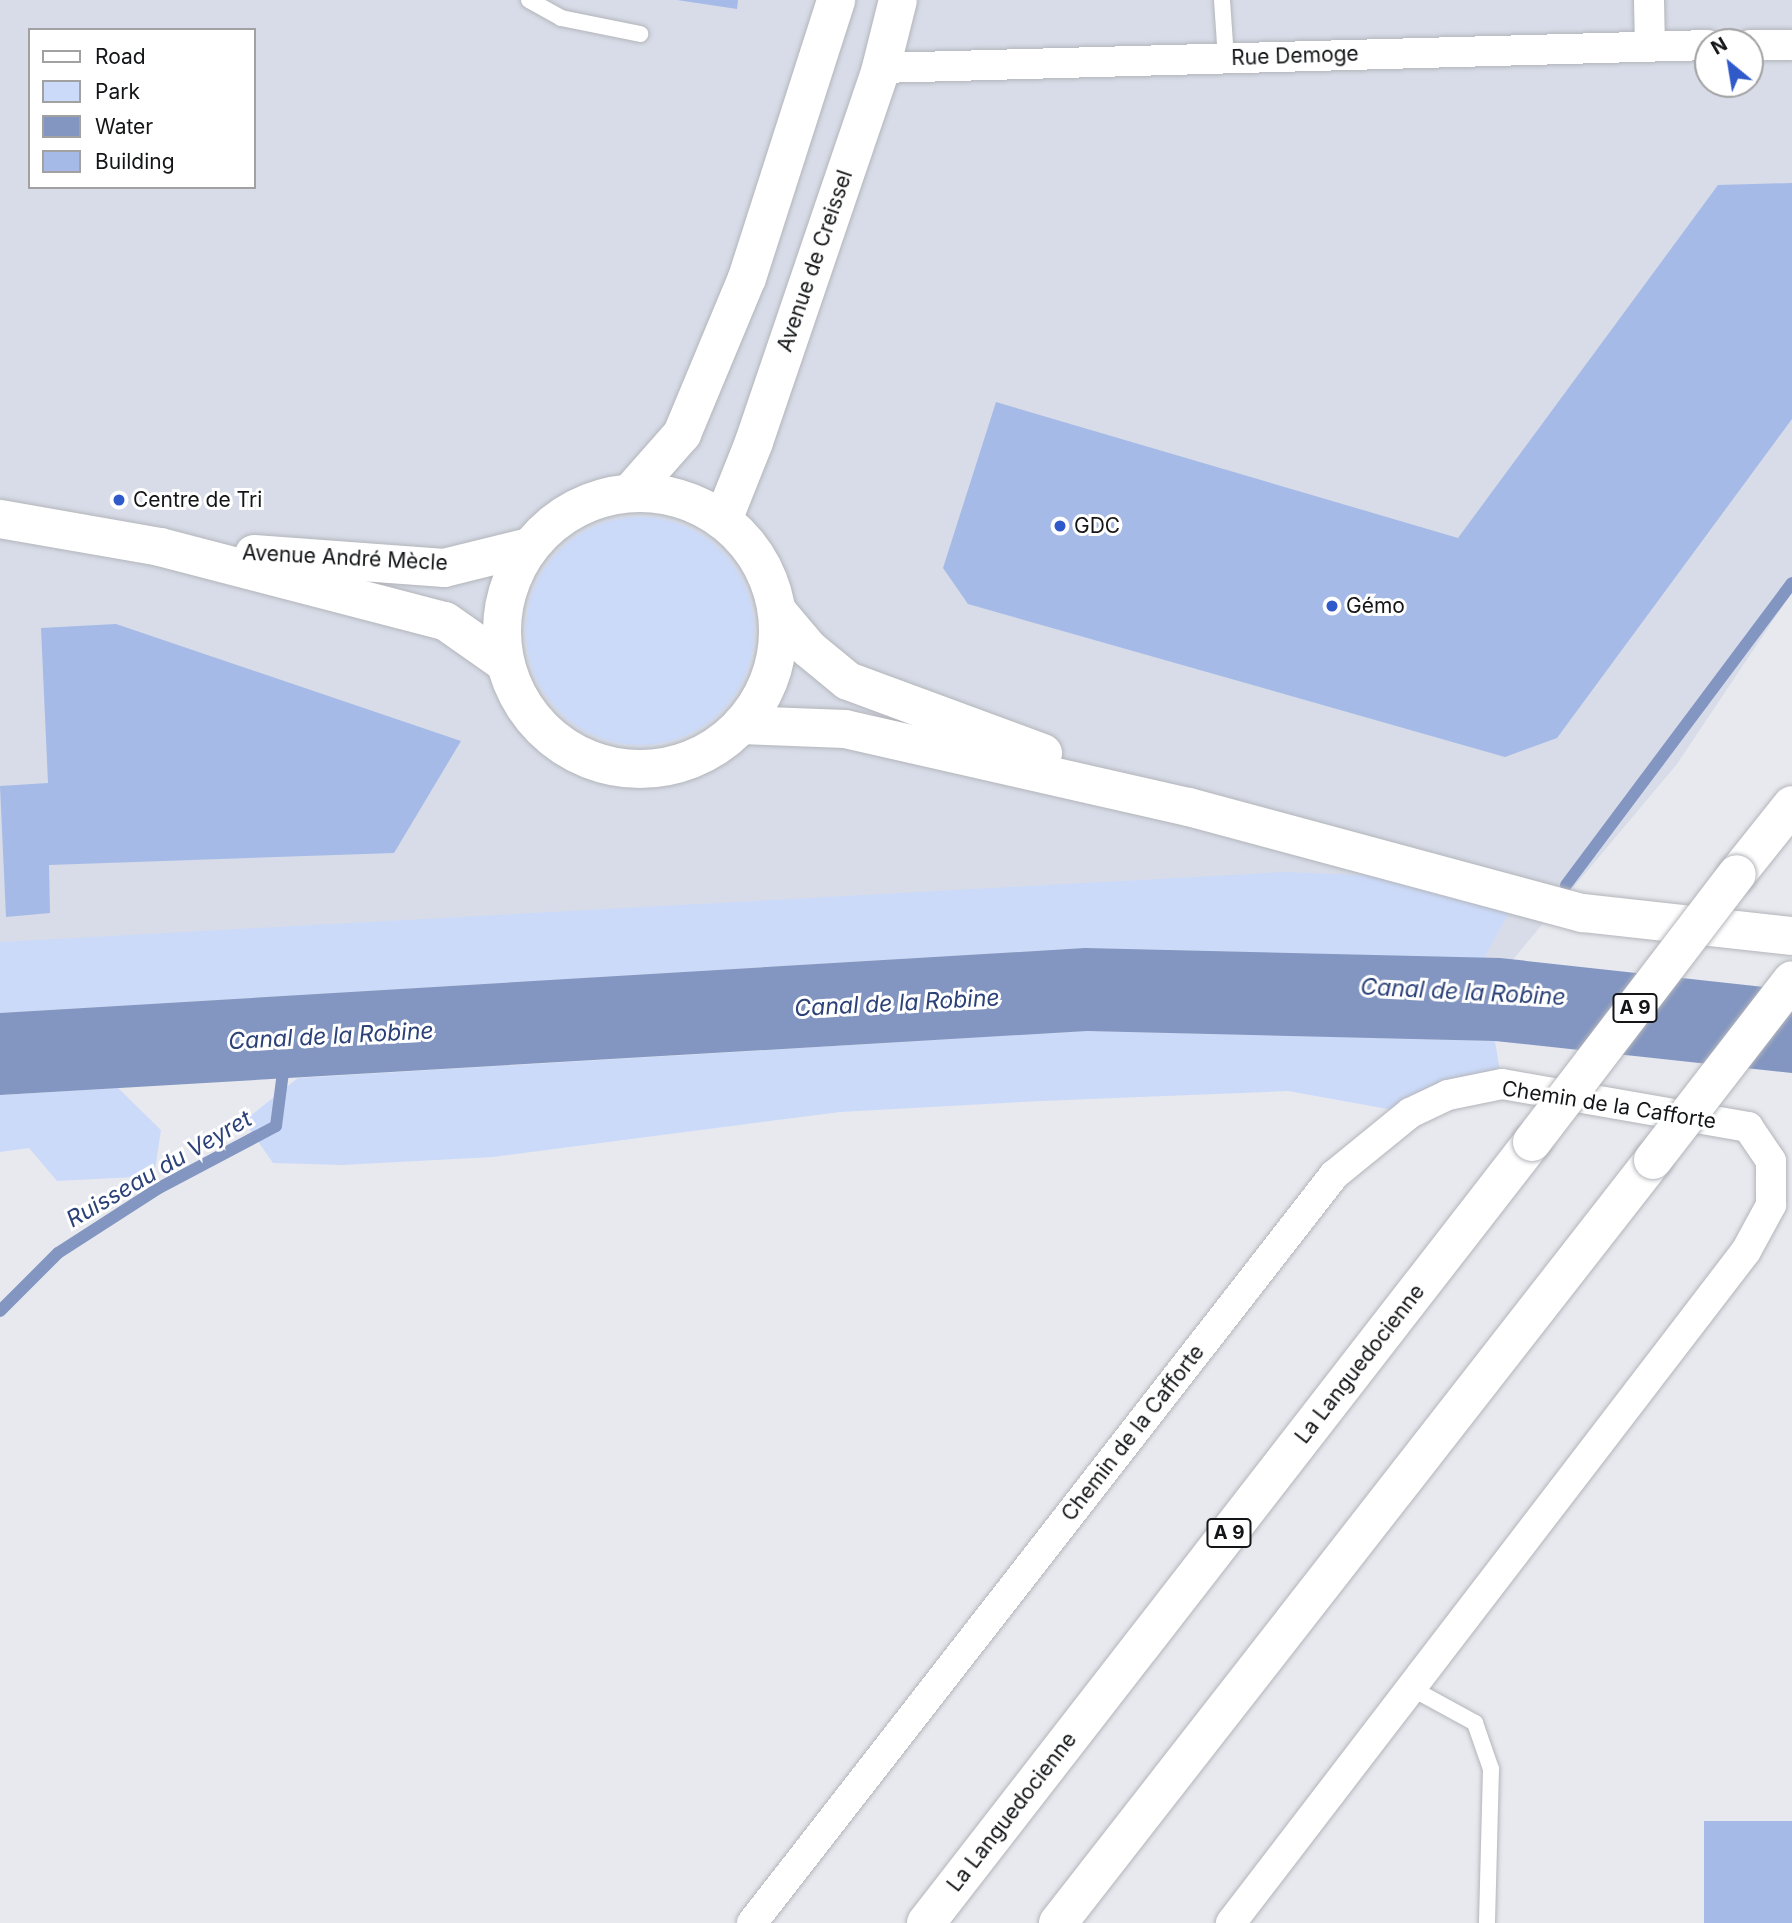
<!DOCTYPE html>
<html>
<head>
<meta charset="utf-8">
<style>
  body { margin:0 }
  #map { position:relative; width:1792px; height:1923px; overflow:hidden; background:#e7e9ee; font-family:Inter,sans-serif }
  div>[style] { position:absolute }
  .built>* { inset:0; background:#d7dce8 }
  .green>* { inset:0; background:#ccdaf9 }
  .round { border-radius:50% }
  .water>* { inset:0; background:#8396c1 }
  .stream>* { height:12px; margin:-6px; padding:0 6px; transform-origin:6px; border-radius:6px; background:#8396c1 }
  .building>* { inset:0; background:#a5bae6; transform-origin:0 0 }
  .roads { filter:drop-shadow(0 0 2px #b3b5ba) drop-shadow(0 0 2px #b3b5ba) }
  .lane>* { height:16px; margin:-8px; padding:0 8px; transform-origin:8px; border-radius:8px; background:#fff }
  .street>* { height:30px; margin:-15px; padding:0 15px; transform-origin:15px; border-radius:15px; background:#fff }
  .secondary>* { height:38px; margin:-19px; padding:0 19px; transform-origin:19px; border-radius:19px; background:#fff }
  .secondary>.ring { margin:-19px; padding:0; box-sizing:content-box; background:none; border:38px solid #fff; border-radius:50% }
  .highway>* { height:38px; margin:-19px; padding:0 19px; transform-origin:19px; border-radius:19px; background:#fff }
  .bridges { filter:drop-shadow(0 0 2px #b3b5ba) drop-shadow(0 0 2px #b3b5ba) }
  .highway-bridge>* { height:38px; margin:-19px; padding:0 19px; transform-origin:19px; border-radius:19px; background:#fff }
  .dots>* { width:19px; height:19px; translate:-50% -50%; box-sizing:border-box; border:4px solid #fff; border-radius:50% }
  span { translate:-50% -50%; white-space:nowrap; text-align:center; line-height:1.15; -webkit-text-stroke:6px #fff; paint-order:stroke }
  .shield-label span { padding:2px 5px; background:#fff; border:2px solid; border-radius:5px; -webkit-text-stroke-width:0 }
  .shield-label { font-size:19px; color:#141517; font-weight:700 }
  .street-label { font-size:21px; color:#141517 }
  .poi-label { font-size:21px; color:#141517 }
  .left { translate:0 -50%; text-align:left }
  .water-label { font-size:23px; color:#2b4178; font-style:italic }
  .legend { position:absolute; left:28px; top:28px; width:228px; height:161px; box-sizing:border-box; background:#fff; border:2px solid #a1a1a2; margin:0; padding:9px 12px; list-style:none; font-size:21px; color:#141517 }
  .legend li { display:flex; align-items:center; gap:14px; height:35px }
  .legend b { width:35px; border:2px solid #a1a1a2 }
  .north { position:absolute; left:1694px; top:28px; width:70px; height:70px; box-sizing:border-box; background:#fff; border:2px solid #a1a1a2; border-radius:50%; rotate:330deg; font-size:19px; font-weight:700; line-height:28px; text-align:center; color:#141517 }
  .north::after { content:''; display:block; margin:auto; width:24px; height:32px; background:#3059c9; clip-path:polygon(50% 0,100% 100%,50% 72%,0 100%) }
</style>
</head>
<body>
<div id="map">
  <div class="built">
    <div style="clip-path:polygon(evenodd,0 0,1792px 0,1792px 592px,1677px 764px,1442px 1044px,0 1043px,0 0,30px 30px,254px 30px,254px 187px,30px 187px,30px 30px,0 0,1708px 42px,1750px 42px,1750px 84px,1708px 84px,1708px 42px)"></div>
  </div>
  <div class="green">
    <div class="round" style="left:526px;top:517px;width:228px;height:228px"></div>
    <div style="clip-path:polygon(1285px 872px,1459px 879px,1519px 895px,1484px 958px,1085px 948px,0 1013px,0 942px)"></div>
    <div style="clip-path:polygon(1086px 1031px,1495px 1041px,1502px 1084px,1410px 1113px,1288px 1091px,1041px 1101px,840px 1112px,493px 1157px,342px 1165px,273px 1163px,244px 1121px,298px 1078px)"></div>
    <div style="clip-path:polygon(118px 1088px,161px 1130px,154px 1176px,57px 1181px,29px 1148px,0 1152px,0 1095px)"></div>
  </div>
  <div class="water">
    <div style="clip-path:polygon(1085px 948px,1500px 958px,1792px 990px,1792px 1073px,1495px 1041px,1087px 1031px,0 1095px,0 1013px)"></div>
  </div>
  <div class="stream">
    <div style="left:1566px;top:885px;width:377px;rotate:-53.2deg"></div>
    <div style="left:0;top:1311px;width:82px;rotate:-45deg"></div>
    <div style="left:58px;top:1253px;width:120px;rotate:-32.8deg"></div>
    <div style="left:159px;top:1188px;width:132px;rotate:-27.9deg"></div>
    <div style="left:276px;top:1126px;width:63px;rotate:-82.6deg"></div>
  </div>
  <div class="building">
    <div style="clip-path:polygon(677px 0,738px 0,737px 9px)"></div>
    <div style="clip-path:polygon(1792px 183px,1792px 419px,1557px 738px,1505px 757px,968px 604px,943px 568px,996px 402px,1458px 538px,1718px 185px)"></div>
    <div style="clip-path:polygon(116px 624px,461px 741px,394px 853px,49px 865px,50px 913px,6px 917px,0 786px,48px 783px,41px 628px)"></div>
    <div style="left:1792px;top:1821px;width:102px;height:88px;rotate:90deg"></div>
  </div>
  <div class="roads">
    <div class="lane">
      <div style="left:529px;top:0;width:37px;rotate:29deg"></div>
      <div style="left:561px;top:18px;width:81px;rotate:11.4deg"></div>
      <div style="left:1222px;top:0;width:58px;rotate:86.1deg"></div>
      <div style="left:1413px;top:1689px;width:71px;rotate:28.7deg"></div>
      <div style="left:1475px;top:1723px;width:49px;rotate:70.8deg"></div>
      <div style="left:1491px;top:1769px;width:154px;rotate:91.5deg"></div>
    </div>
    <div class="street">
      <div style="left:1649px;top:0;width:46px;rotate:88.8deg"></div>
      <div style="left:1750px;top:45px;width:42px"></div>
      <div style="left:881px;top:68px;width:827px;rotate:-1.59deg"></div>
      <div style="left:752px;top:1923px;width:948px;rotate:-52.11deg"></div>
      <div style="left:1334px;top:1175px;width:98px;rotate:-39.2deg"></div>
      <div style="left:1410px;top:1113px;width:42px;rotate:-25.3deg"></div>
      <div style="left:1448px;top:1095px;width:55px;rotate:-11.5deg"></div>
      <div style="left:1502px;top:1084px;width:250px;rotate:9.9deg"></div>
      <div style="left:1748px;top:1127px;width:41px;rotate:55.9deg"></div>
      <div style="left:1771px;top:1161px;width:44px;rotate:90deg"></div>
      <div style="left:1771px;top:1205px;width:52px;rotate:118.5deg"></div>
      <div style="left:1746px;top:1251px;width:847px;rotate:127.47deg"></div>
    </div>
    <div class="secondary">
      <div style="left:630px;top:493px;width:79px;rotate:-48.6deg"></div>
      <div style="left:682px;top:434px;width:169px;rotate:-67.4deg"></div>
      <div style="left:747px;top:278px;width:292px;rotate:-72.2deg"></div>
      <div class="ring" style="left:502px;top:493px;width:238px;height:238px"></div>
      <div style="left:0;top:519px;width:162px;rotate:9.9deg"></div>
      <div style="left:160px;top:547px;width:294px;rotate:14.6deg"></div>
      <div style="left:445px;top:621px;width:73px;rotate:35deg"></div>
      <div style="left:723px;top:520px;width:84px;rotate:-68.3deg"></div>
      <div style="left:754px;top:442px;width:395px;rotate:-71.2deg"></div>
      <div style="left:881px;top:68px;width:70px;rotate:-76deg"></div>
      <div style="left:254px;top:554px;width:191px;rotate:4.2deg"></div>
      <div style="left:444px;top:568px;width:88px;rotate:-13.9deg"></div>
      <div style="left:777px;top:611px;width:50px;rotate:49.9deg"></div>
      <div style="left:809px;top:649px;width:50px;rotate:39.4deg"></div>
      <div style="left:848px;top:681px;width:208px;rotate:20.3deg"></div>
      <div style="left:741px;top:725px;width:104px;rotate:2.2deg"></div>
      <div style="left:845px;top:729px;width:353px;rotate:12.8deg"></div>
      <div style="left:1189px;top:807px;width:408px;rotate:15.1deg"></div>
      <div style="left:1583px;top:913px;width:210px;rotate:6.3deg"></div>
    </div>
    <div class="highway">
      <div style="left:1737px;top:874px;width:88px;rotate:-51.4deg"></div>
      <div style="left:926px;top:1923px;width:989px;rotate:-52.19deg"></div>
      <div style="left:1058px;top:1923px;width:968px;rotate:-52.05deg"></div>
    </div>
  </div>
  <div class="bridges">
    <div class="highway-bridge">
      <div style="left:1532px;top:1142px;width:337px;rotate:-52.6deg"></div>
      <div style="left:1653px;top:1160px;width:227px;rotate:-52.3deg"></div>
    </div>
  </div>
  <div class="dots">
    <div style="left:119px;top:500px;background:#3059c9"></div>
    <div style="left:1060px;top:526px;background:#3059c9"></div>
    <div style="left:1332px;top:606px;background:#3059c9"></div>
  </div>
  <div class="shield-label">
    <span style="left:1635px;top:1008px">A 9</span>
    <span style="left:1229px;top:1533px">A 9</span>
  </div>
  <div class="street-label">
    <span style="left:1295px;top:56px;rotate:-2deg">Rue Demoge</span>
    <span style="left:815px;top:261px;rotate:-71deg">Avenue de Creissel</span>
    <span style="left:345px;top:558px;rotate:3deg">Avenue André Mècle</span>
    <span style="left:1609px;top:1105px;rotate:9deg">Chemin de la Cafforte</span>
    <span style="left:1360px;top:1364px;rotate:-52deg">La Languedocienne</span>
    <span style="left:1133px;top:1433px;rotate:-52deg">Chemin de la Cafforte</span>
    <span style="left:1012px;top:1812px;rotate:-52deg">La Languedocienne</span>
  </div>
  <div class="poi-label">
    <span class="left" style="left:133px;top:500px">Centre de Tri</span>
    <span class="left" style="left:1074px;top:526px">GDC</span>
    <span class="left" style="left:1346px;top:606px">Gémo</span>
  </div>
  <div class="water-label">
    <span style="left:1463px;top:992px;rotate:3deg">Canal de la Robine</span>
    <span style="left:897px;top:1003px;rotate:-3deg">Canal de la Robine</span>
    <span style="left:331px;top:1036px;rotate:-3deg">Canal de la Robine</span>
    <span style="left:159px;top:1169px;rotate:-30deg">Ruisseau du Veyret</span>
  </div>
  <ul class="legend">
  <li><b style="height:9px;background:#fff"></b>Road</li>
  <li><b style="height:19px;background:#ccdaf9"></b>Park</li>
  <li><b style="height:19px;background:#8396c1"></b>Water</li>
  <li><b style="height:19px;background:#a5bae6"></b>Building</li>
  </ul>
  <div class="north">N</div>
</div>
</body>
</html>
